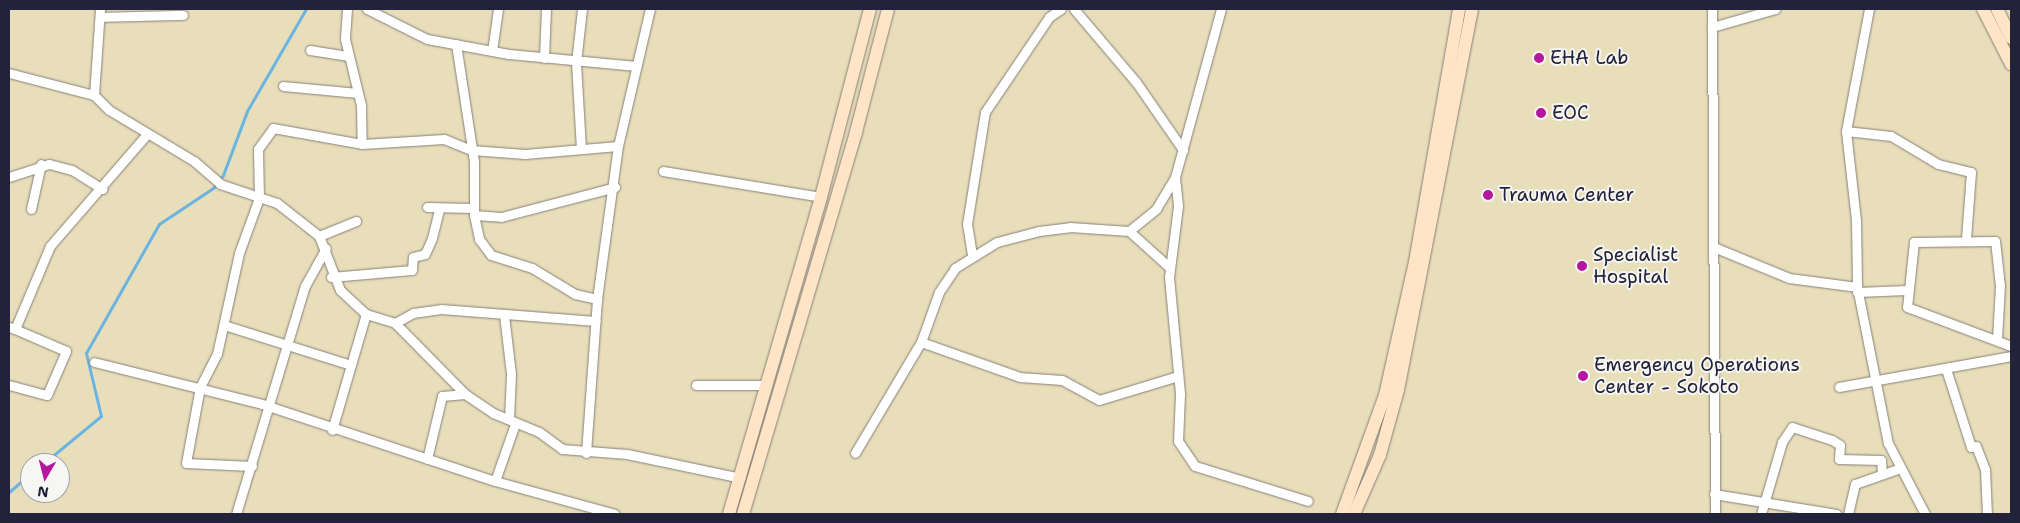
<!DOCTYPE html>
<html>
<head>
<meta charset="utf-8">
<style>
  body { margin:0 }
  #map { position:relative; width:2020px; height:523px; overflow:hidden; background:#e9deba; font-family:"Shantell Sans",sans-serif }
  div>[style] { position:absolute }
  .stream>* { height:3px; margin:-1.5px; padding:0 1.5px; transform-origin:1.5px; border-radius:1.5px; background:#6ab4e2 }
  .roads { filter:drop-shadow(0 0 1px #86807a) drop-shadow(0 0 1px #86807a) }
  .street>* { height:9px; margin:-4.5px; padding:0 4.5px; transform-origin:4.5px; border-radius:4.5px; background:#fff }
  .secondary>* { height:12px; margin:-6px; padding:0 6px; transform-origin:6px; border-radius:6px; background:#ffe4c6 }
  .dots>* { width:14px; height:14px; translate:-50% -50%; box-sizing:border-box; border:2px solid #f6f6f2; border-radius:50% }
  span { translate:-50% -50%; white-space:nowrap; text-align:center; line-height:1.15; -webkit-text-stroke:4px #f6f6f2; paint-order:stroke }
  .poi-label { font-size:19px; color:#22223b }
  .left { translate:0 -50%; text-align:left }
  .frame { position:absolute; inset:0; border:10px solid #22223b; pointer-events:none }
  .north { position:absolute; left:20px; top:453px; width:50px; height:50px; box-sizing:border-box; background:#f6f6f2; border:1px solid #a1a1a9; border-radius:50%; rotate:188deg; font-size:14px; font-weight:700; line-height:20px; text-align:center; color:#22223b }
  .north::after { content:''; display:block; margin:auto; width:18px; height:22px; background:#b5179e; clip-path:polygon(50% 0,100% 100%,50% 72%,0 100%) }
</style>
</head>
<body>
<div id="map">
  <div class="stream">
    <div style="left:44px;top:463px;width:74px;rotate:-39.5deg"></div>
    <div style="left:101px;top:416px;width:65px;rotate:-103.4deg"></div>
    <div style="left:86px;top:353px;width:148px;rotate:-60.5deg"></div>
    <div style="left:159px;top:224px;width:65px;rotate:-33.7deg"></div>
    <div style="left:213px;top:188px;width:16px;rotate:-52deg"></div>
    <div style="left:223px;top:175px;width:68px;rotate:-69.4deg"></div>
    <div style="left:247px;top:111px;width:118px;rotate:-60deg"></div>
    <div style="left:9px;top:492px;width:28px;rotate:-41deg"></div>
  </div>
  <div class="roads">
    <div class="street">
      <div style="left:347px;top:9px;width:30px;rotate:94deg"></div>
      <div style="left:345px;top:39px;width:68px;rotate:76.4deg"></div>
      <div style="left:361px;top:105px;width:39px;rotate:89deg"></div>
      <div style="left:367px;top:9px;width:67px;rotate:26.6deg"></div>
      <div style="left:427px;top:39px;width:83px;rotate:10.4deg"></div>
      <div style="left:509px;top:54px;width:128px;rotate:5.4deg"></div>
      <div style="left:1074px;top:9px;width:96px;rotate:49.7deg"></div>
      <div style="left:1136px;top:82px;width:83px;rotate:55.3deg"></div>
      <div style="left:1221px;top:9px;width:174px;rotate:105.3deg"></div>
      <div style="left:1175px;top:177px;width:29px;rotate:84deg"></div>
      <div style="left:1178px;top:206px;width:72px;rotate:97.2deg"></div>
      <div style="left:1169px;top:277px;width:118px;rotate:84.6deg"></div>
      <div style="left:1180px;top:394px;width:47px;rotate:92.4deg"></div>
      <div style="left:1178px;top:441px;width:30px;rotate:56deg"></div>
      <div style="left:1195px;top:466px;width:118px;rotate:17.2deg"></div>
      <div style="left:1712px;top:9px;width:505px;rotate:89.66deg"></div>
      <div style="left:1869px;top:9px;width:124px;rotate:100.7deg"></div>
      <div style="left:1846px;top:131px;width:90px;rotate:83.6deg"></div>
      <div style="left:1856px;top:220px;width:67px;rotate:89.1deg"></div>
      <div style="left:1857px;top:287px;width:159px;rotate:78.8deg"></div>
      <div style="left:1888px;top:443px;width:80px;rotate:62.5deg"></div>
      <div style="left:100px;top:17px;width:83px;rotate:-1.4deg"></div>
      <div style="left:1712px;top:27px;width:66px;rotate:-15.9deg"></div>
      <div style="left:456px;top:44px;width:119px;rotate:81.3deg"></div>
      <div style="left:474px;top:162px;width:53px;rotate:90deg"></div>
      <div style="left:474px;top:215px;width:27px;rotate:4deg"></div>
      <div style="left:501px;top:217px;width:118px;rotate:-14.7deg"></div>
      <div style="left:310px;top:50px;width:39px;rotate:9deg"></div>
      <div style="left:492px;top:51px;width:42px;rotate:-81.9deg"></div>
      <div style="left:544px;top:58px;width:49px;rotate:-87.7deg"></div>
      <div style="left:9px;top:73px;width:88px;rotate:14.5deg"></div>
      <div style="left:94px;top:95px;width:21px;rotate:45deg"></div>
      <div style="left:109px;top:110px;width:99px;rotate:31deg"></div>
      <div style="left:194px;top:161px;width:35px;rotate:41deg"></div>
      <div style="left:220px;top:184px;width:60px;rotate:18.4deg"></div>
      <div style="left:277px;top:203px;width:53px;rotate:38.2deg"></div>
      <div style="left:319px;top:236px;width:58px;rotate:68.7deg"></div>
      <div style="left:340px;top:290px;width:35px;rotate:43deg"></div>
      <div style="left:366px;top:314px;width:30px;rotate:17deg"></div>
      <div style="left:395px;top:323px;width:100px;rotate:45.4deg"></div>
      <div style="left:465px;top:394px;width:34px;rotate:34deg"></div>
      <div style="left:493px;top:413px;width:50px;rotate:22.4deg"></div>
      <div style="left:539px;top:432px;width:29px;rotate:36deg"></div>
      <div style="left:562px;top:449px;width:65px;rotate:4.4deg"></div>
      <div style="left:627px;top:454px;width:116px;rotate:11.9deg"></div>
      <div style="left:283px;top:86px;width:75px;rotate:5.3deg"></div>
      <div style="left:94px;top:95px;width:86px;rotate:-86deg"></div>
      <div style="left:1846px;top:131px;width:45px;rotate:6.3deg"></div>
      <div style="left:1891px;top:136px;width:55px;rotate:30.8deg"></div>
      <div style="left:1938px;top:164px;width:34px;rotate:14deg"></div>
      <div style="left:1971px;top:172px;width:67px;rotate:94.3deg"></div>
      <div style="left:581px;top:149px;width:87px;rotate:-93.3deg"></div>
      <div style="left:576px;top:62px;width:53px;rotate:-83.5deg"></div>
      <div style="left:663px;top:171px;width:160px;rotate:9.3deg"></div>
      <div style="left:9px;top:177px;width:42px;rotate:-18deg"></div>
      <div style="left:49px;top:164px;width:24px;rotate:15deg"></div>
      <div style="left:72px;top:170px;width:36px;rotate:32deg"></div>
      <div style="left:427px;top:207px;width:46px;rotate:1.2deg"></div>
      <div style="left:31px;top:209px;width:46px;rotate:-77.5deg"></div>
      <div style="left:474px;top:215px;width:25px;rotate:78deg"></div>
      <div style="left:479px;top:239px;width:20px;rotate:53deg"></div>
      <div style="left:491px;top:255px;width:43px;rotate:17.6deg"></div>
      <div style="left:532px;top:268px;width:50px;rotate:31.2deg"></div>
      <div style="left:575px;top:294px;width:23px;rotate:13deg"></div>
      <div style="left:1129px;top:231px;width:54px;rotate:42deg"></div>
      <div style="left:319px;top:236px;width:40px;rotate:-22deg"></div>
      <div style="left:1716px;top:248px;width:79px;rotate:22.3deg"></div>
      <div style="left:1789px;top:278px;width:69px;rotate:7.5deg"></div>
      <div style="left:972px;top:255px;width:31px;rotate:-99deg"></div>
      <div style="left:967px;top:224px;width:113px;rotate:-80.9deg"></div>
      <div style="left:985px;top:112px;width:115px;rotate:-56deg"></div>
      <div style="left:1049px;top:17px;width:14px;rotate:-34deg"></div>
      <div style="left:331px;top:277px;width:81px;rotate:-4.9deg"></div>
      <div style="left:412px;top:270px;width:13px;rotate:-86deg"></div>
      <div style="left:413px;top:257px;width:12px;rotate:-14deg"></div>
      <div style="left:425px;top:254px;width:17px;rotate:-66deg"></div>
      <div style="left:432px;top:238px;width:30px;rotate:-76deg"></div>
      <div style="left:1857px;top:292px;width:50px;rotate:-2.3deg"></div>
      <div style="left:504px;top:315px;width:59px;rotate:83.2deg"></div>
      <div style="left:511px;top:374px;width:45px;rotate:92.5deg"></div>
      <div style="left:395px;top:323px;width:21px;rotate:-29deg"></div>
      <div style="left:413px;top:313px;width:28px;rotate:-8deg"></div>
      <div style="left:441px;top:309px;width:155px;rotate:4.4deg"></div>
      <div style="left:224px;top:325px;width:133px;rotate:17.5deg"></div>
      <div style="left:9px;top:327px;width:6px;rotate:18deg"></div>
      <div style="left:15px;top:329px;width:90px;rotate:-67.1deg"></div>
      <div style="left:50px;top:246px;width:148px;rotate:-49.1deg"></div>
      <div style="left:1997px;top:339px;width:53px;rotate:-86.8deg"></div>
      <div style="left:2000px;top:286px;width:45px;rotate:-96.3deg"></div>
      <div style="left:1995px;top:241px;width:81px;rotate:179.3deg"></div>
      <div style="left:1914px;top:242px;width:65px;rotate:96.1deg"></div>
      <div style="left:1907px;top:307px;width:111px;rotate:20.6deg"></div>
      <div style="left:921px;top:342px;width:105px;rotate:19.5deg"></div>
      <div style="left:1020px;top:377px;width:42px;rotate:4.1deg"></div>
      <div style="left:1062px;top:380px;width:42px;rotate:28.4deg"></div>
      <div style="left:1099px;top:400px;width:83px;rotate:-16.9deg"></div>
      <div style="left:94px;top:362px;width:173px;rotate:14deg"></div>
      <div style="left:262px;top:404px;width:245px;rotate:18.3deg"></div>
      <div style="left:495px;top:481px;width:124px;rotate:15.4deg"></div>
      <div style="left:1946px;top:369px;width:82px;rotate:72.2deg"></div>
      <div style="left:1971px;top:447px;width:5px;rotate:-11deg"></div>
      <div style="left:1976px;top:446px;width:25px;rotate:69deg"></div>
      <div style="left:1985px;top:469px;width:45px;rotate:87.5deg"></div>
      <div style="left:9px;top:385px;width:39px;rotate:15deg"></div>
      <div style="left:47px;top:395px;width:48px;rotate:-66.6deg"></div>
      <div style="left:66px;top:351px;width:56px;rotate:-156.7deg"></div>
      <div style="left:696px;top:385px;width:65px"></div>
      <div style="left:1839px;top:387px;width:175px;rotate:-10.2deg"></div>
      <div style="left:332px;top:430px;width:121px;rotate:-73.7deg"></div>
      <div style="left:586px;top:453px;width:154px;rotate:-85.9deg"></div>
      <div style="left:597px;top:299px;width:154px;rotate:-82.2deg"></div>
      <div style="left:618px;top:146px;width:141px;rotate:-76.9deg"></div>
      <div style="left:855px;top:453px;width:129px;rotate:-59.3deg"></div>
      <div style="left:921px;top:342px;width:53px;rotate:-70.2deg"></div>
      <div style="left:939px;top:292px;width:29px;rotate:-56deg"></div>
      <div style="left:955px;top:268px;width:49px;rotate:-31.8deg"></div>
      <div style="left:997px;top:242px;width:43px;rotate:-14.7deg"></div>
      <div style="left:1039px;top:231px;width:31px;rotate:-7deg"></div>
      <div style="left:1070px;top:227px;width:59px;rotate:3.9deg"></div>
      <div style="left:1129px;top:231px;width:35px;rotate:-39deg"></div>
      <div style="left:1156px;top:209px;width:37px;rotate:-59deg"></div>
      <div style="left:427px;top:459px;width:65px;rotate:-76.6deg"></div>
      <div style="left:442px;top:396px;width:23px;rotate:-5deg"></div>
      <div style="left:252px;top:466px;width:66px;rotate:-177.4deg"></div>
      <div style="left:186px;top:463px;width:77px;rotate:-79.6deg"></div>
      <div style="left:200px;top:387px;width:37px;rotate:-63deg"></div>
      <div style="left:217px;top:354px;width:103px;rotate:-77.7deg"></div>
      <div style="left:239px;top:253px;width:59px;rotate:-70deg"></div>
      <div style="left:259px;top:198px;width:49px;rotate:-91.2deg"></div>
      <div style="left:258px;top:149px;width:26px;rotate:-54deg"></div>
      <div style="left:273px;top:128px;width:90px;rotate:10.2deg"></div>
      <div style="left:362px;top:144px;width:82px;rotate:-3.5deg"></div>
      <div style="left:444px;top:139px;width:29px;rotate:22deg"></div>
      <div style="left:471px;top:150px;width:54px;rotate:4.2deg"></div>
      <div style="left:525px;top:154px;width:93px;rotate:-4.9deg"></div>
      <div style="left:495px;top:481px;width:60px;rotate:-70.7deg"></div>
      <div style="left:1714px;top:494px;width:124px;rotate:9.3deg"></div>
      <div style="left:236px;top:514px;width:238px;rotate:-73.2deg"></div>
      <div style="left:305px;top:286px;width:43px;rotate:-61.1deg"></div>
      <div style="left:1761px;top:514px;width:75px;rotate:-73.7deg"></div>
      <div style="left:1782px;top:442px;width:18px;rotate:-56deg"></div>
      <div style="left:1792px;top:427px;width:42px;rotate:18deg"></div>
      <div style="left:1832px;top:440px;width:9px;rotate:32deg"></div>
      <div style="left:1840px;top:445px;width:14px;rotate:94deg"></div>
      <div style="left:1839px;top:459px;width:42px;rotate:1.4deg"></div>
      <div style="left:1881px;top:460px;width:13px;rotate:86deg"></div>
      <div style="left:1848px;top:514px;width:31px;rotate:-77deg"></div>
      <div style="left:1855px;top:484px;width:46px;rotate:-19.2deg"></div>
    </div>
    <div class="secondary">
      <div style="left:1983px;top:9px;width:62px;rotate:63deg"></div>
      <div style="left:1997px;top:9px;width:32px;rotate:64deg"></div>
      <div style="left:729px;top:514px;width:330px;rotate:-73.8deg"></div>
      <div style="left:821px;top:197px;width:194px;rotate:-75.4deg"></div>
      <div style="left:743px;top:514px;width:398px;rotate:-73.5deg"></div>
      <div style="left:856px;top:132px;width:127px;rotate:-75.4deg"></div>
      <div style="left:1342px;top:514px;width:127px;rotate:-70.1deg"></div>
      <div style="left:1385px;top:395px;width:136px;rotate:-77.3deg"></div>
      <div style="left:1415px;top:262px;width:257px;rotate:-80.1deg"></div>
      <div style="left:1354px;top:514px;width:64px;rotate:-66.2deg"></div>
      <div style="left:1380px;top:455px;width:67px;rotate:-74.5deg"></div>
      <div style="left:1398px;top:390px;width:388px;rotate:-79deg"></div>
    </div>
  </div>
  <div class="dots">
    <div style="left:1539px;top:58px;background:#b5179e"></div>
    <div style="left:1541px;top:113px;background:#b5179e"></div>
    <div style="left:1488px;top:195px;background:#b5179e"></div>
    <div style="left:1582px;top:266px;background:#b5179e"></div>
    <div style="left:1583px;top:376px;background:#b5179e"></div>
  </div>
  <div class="poi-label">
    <span class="left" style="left:1550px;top:58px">EHA Lab</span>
    <span class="left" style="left:1552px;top:113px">EOC</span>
    <span class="left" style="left:1499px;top:195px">Trauma Center</span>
    <span class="left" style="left:1593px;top:266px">Specialist<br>Hospital</span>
    <span class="left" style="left:1594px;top:376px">Emergency Operations<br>Center - Sokoto</span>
  </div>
  <div class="frame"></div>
  <div class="north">N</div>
</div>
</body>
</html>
